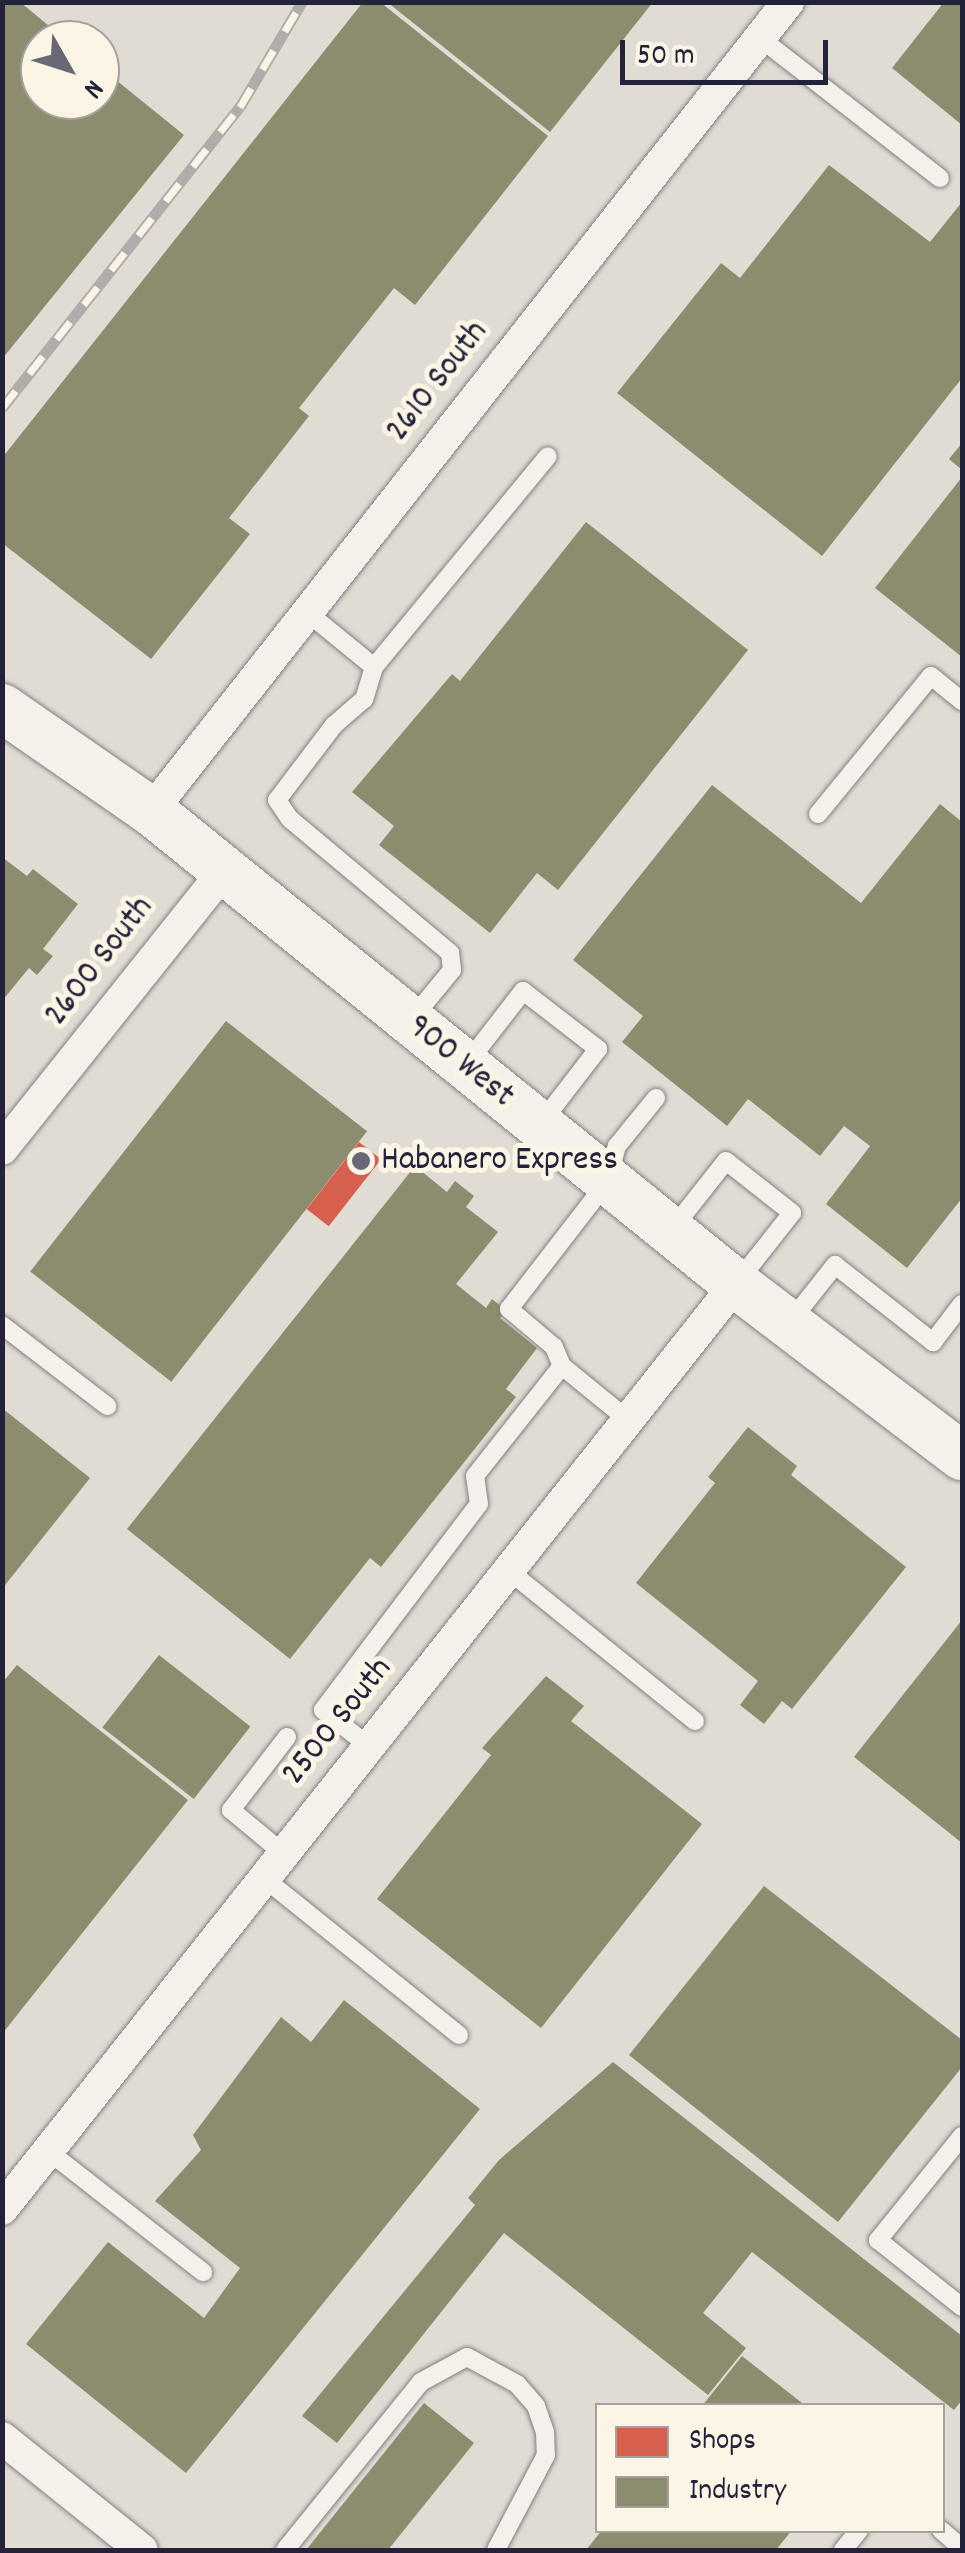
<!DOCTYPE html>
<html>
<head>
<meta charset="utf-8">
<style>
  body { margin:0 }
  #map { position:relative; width:965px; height:2553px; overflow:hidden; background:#eeebe3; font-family:Dekko,sans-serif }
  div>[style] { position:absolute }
  .built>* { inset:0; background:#e0dcd4 }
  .shops>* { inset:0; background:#d6604d; transform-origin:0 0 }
  .industry>* { inset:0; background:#8c8c6e; transform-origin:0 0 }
  .roads { filter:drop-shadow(0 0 2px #828182) drop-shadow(0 0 2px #828182) }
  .lane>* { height:18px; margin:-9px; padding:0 9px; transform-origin:9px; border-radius:9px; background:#f4f1eb }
  .street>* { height:32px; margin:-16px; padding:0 16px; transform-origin:16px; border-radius:16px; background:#f4f1eb }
  .secondary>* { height:48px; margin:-24px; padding:0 24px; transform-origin:24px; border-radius:24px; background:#f4f1eb }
  .rail>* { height:11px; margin-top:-5.5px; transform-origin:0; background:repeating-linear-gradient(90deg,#fcf5e5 0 22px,#afadac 0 44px); box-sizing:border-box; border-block:2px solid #afadac }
  .dots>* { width:28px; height:28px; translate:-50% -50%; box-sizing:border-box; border:5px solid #fcf5e5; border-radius:50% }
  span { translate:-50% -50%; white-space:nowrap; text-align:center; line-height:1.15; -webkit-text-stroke:10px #fcf5e5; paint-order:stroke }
  .street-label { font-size:35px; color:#22223b }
  .poi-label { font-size:35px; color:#22223b }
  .left { translate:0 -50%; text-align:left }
  .frame { position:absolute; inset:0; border:5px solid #22223b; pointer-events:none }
  .legend { position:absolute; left:595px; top:2403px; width:350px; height:130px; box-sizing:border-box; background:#fcf5e5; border:2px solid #a5a1a1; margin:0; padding:12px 18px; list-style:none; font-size:30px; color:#22223b }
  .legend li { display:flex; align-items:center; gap:20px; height:50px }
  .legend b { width:50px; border:2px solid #a5a1a1 }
  .north { position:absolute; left:20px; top:20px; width:100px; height:100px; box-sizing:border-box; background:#fcf5e5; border:2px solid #a5a1a1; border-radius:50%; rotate:129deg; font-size:28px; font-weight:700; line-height:40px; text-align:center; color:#22223b }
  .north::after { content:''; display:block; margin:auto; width:35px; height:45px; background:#696876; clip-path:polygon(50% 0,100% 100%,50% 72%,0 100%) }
  .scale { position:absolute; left:620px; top:40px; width:208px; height:45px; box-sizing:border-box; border:5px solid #22223b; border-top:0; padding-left:12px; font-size:30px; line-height:35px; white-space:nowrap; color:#22223b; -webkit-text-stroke:8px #fcf5e5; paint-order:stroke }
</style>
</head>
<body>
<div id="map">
  <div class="built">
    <div style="clip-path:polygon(evenodd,3px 3px,962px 3px,962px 2550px,3px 2550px,3px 3px,40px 40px,100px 40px,100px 100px,40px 100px,40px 40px,3px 3px,598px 2406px,942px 2406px,942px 2530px,598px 2530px,598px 2406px)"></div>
  </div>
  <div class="shops">
    <div style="left:359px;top:1142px;width:28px;height:85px;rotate:38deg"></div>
  </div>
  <div class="industry">
    <div style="clip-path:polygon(2px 2px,20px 2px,66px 40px,40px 40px,40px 100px,100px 100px,100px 67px,184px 135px,2px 359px)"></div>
    <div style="clip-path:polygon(363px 2px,380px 2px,548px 136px,415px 305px,394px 288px,299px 408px,309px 416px,229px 518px,250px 534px,151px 659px,2px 543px,2px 458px)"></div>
    <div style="clip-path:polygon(387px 2px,653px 2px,550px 132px)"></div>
    <div style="clip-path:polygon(944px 2px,962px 2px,962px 125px,892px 68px)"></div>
    <div style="clip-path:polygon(829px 165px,930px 242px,962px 202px,962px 378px,822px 556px,617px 393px,721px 263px,740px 278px)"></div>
    <div style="clip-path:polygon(962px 443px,962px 470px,949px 459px)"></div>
    <div style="clip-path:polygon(962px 477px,962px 657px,875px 588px)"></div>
    <div style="clip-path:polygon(586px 522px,748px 650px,558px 890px,537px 873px,490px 933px,379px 845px,394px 826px,352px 792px,452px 674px,460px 681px)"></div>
    <div style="clip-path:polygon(712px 785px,861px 903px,940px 804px,962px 822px,962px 1198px,907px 1268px,826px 1204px,870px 1146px,844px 1126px,820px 1156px,748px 1099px,727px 1126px,622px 1042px,643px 1016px,573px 960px)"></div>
    <div style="clip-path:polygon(2px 857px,27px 876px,33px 869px,78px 904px,43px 949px,53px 956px,37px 975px,29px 968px,2px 1001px)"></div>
    <div style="left:226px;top:1021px;width:179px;height:318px;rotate:38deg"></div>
    <div style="clip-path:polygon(415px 1166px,447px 1192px,455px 1181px,474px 1196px,466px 1207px,498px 1232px,456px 1284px,486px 1308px,492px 1299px,506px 1310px,500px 1318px,537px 1348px,506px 1389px,516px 1397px,381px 1567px,370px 1558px,290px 1659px,127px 1529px)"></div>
    <div style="clip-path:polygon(2px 1408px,90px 1478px,2px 1589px)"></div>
    <div style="clip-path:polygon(748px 1427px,797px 1466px,791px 1475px,906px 1567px,792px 1709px,782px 1701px,764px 1724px,740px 1705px,758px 1681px,636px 1583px,715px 1483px,708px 1477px)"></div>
    <div style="clip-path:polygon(962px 1620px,962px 1843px,854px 1757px)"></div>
    <div style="left:159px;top:1655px;width:116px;height:92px;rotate:38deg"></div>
    <div style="clip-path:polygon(17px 1665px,188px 1800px,2px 2034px,2px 1683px)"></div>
    <div style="clip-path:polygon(546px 1676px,584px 1706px,571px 1721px,702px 1824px,541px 2028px,377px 1899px,491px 1755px,482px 1748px)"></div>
    <div style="clip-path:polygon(764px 1886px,962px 2040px,962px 2067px,838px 2222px,629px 2055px)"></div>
    <div style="clip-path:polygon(344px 2000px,480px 2109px,186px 2473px,26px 2344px,108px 2242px,204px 2318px,240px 2268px,155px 2201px,201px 2150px,193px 2135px,281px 2017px,311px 2042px)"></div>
    <div style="clip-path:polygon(613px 2062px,962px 2336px,962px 2400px,954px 2410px,752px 2252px,703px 2313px,746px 2348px,708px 2395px,504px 2233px,337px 2443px,302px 2416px,475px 2205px,468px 2198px,499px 2160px)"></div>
    <div style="clip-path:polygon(742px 2356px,806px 2406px,702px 2406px)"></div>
    <div style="clip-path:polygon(424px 2403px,474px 2443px,388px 2550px,306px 2550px)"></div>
    <div style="clip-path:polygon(602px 2530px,792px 2530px,776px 2550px,586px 2550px)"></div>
  </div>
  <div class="roads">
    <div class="lane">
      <div style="left:760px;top:38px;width:228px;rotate:37.9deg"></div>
      <div style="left:308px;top:613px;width:85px;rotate:39.3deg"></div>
      <div style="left:374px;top:667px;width:34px;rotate:107deg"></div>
      <div style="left:364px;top:699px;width:40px;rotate:139deg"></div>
      <div style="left:334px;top:725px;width:94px;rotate:127.2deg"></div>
      <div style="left:277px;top:800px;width:23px;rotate:56deg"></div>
      <div style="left:290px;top:819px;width:209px;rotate:39.9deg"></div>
      <div style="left:450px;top:953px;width:17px;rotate:83deg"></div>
      <div style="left:452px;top:970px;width:66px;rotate:129.5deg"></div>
      <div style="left:374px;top:667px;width:273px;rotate:-50.5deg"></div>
      <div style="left:818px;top:814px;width:178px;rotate:-50.7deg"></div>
      <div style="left:931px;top:676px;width:40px;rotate:39deg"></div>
      <div style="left:468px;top:1062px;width:90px;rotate:-52.2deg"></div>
      <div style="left:523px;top:991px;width:95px;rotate:37.7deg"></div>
      <div style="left:598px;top:1049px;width:93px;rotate:127.6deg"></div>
      <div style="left:673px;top:1228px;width:85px;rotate:-51.7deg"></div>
      <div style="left:726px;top:1161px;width:84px;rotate:38.2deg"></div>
      <div style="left:792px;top:1213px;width:90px;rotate:128.3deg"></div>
      <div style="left:790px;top:1322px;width:73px;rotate:-51.7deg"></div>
      <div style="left:835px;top:1265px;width:125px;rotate:38.2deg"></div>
      <div style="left:933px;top:1342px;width:48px;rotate:-52.7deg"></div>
      <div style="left:2px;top:1325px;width:133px;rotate:37.6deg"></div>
      <div style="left:562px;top:1366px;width:21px;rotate:-113deg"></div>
      <div style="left:554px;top:1347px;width:59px;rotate:-139.8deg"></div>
      <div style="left:509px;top:1309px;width:162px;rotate:-52.3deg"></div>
      <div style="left:608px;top:1181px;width:36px;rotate:-76deg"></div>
      <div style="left:617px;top:1146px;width:62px;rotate:-50.9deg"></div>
      <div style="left:509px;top:1571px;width:239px;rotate:38.9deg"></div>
      <div style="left:370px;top:1747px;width:60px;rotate:-141.8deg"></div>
      <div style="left:323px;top:1710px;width:258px;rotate:-52.9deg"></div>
      <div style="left:479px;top:1504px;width:28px;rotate:-98deg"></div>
      <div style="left:475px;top:1476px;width:140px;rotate:-51.7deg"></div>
      <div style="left:562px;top:1366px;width:85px;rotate:39.3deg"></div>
      <div style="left:284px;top:1854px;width:69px;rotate:-140.3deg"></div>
      <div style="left:231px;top:1810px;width:92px;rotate:-52.5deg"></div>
      <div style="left:265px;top:1879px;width:249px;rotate:38.8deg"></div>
      <div style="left:962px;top:2136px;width:134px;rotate:128.9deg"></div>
      <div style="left:878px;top:2240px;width:107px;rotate:38.6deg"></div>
      <div style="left:48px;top:2151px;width:197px;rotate:38deg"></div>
      <div style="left:941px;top:2530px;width:28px;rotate:41deg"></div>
      <div style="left:285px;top:2550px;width:216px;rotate:-51deg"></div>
      <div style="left:421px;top:2382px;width:52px;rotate:-28.5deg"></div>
      <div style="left:467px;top:2357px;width:57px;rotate:28.4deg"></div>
      <div style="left:517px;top:2384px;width:29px;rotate:49deg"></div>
      <div style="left:536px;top:2406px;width:28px;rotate:71deg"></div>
      <div style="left:545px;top:2432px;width:23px;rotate:88deg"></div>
      <div style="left:546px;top:2455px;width:107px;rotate:117.8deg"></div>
      <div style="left:843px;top:2550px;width:26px;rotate:-51deg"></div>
    </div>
    <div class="street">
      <div style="left:151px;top:811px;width:1030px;rotate:-51.78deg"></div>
      <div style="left:2px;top:1149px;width:353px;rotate:-51.4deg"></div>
      <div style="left:2px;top:2209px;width:1181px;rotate:-51.57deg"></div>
      <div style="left:2px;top:2438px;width:179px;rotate:38.7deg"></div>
    </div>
    <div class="secondary">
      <div style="left:2px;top:708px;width:181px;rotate:34.7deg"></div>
      <div style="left:151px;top:811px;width:752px;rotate:38.96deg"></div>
      <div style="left:736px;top:1284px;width:284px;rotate:37.3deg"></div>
    </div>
  </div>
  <div class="rail">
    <div style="left:2px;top:408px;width:384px;rotate:-51.7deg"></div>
    <div style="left:240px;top:107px;width:122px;rotate:-59.4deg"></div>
  </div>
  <div class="dots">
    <div style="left:361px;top:1161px;background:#696876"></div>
  </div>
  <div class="street-label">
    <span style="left:438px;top:382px;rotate:-52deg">2610 South</span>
    <span style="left:100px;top:962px;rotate:-52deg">2600 South</span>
    <span style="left:460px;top:1062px;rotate:39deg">900 West</span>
    <span style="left:338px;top:1722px;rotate:-51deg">2500 South</span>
  </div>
  <div class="poi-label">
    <span class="left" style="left:381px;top:1161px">Habanero Express</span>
  </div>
  <div class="frame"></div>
  <ul class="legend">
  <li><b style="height:28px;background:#d6604d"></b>Shops</li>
  <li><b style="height:28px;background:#8c8c6e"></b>Industry</li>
  </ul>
  <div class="north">N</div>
  <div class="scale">50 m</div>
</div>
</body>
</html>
